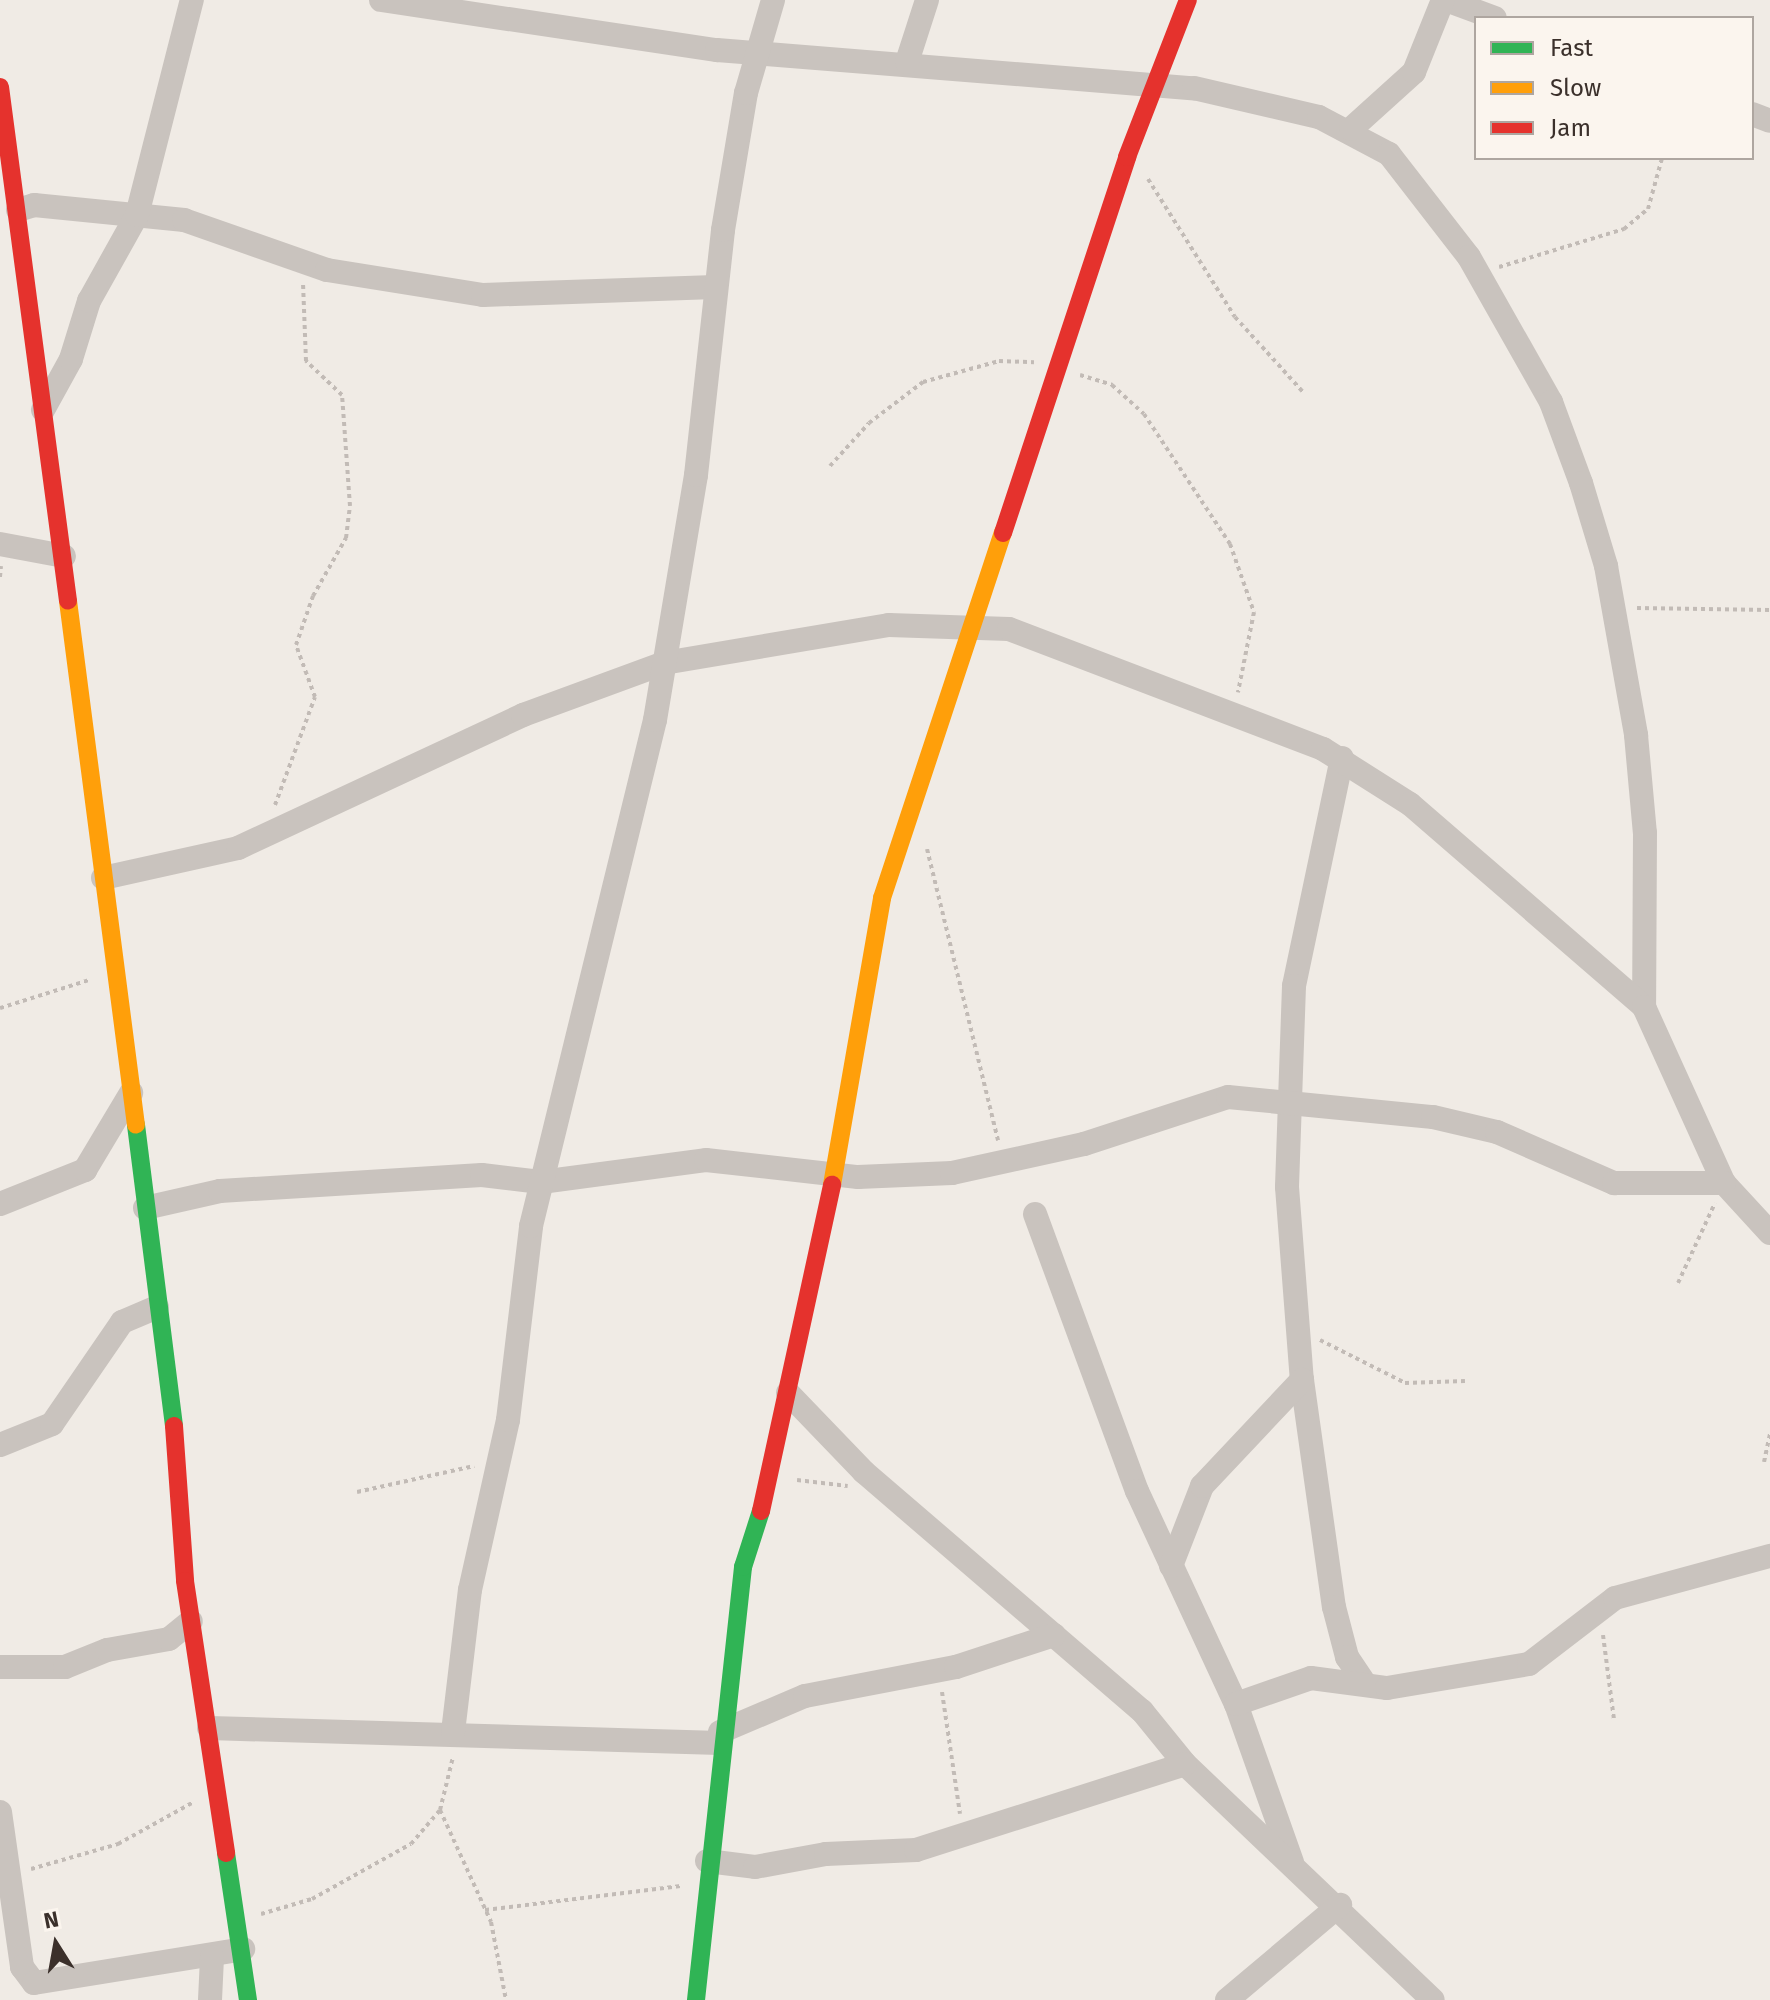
<!DOCTYPE html>
<html>
<head>
<meta charset="utf-8">
<style>
  body { margin:0 }
  #map { position:relative; width:1770px; height:2000px; overflow:hidden; background:#f0ebe5; font-family:"Fira Sans",sans-serif }
  div>[style] { position:absolute }
  .path>* { height:4px; margin-top:-2px; transform-origin:0; background:repeating-linear-gradient(90deg,#c2bbb6 0 4px,transparent 0 8px) }
  .street>* { height:24px; margin:-12px; padding:0 12px; transform-origin:12px; border-radius:12px; background:#c9c3be }
  .fast>* { height:18px; margin:-9px; padding:0 9px; transform-origin:9px; border-radius:9px; background:#30b455 }
  .slow>* { height:18px; margin:-9px; padding:0 9px; transform-origin:9px; border-radius:9px; background:#ff9f0a }
  .jam>* { height:18px; margin:-9px; padding:0 9px; transform-origin:9px; border-radius:9px; background:#e5322d }
  span { translate:-50% -50%; white-space:nowrap; text-align:center; line-height:1.15; -webkit-text-stroke:7px #fbf5ee; paint-order:stroke }
  .legend { position:absolute; left:1474px; top:16px; width:280px; height:144px; box-sizing:border-box; background:#fbf5ee; border:2px solid #aea6a0; margin:0; padding:10px 14px; list-style:none; font-size:24px; color:#3b302b }
  .legend li { display:flex; align-items:center; gap:16px; height:40px }
  .legend b { width:40px; border:2px solid #aea6a0 }
  .north { position:absolute; left:16px; top:1904px; width:80px; height:80px; -webkit-text-stroke:6px #fbf5ee; paint-order:stroke; rotate:349deg; font-size:22px; font-weight:700; line-height:32px; text-align:center; color:#3b302b }
  .north::after { content:''; display:block; margin:auto; width:28px; height:36px; background:#3b302b; clip-path:polygon(50% 0,100% 100%,50% 72%,0 100%) }
</style>
</head>
<body>
<div id="map">
  <div class="path">
    <div style="left:1148px;top:179px;width:163px;rotate:57.8deg"></div>
    <div style="left:1235px;top:317px;width:103px;rotate:47.8deg"></div>
    <div style="left:1499px;top:267px;width:131px;rotate:-16.9deg"></div>
    <div style="left:1624px;top:229px;width:31px;rotate:-40deg"></div>
    <div style="left:1648px;top:209px;width:53px;rotate:-74.6deg"></div>
    <div style="left:1080px;top:375px;width:34px;rotate:17deg"></div>
    <div style="left:1112px;top:385px;width:43px;rotate:42.2deg"></div>
    <div style="left:1144px;top:414px;width:156px;rotate:56.5deg"></div>
    <div style="left:1230px;top:544px;width:72px;rotate:70.6deg"></div>
    <div style="left:1254px;top:612px;width:82px;rotate:101.3deg"></div>
    <div style="left:830px;top:466px;width:58px;rotate:-47.8deg"></div>
    <div style="left:869px;top:423px;width:68px;rotate:-37.2deg"></div>
    <div style="left:923px;top:382px;width:79px;rotate:-15.4deg"></div>
    <div style="left:999px;top:361px;width:35px;rotate:2deg"></div>
    <div style="left:0;top:577px;width:11px;rotate:-85deg"></div>
    <div style="left:1637px;top:608px;width:133px;rotate:0.9deg"></div>
    <div style="left:275px;top:805px;width:115px;rotate:-69.7deg"></div>
    <div style="left:315px;top:697px;width:55px;rotate:-110.1deg"></div>
    <div style="left:296px;top:645px;width:52px;rotate:-70.9deg"></div>
    <div style="left:313px;top:596px;width:67px;rotate:-60.4deg"></div>
    <div style="left:346px;top:538px;width:32px;rotate:-83deg"></div>
    <div style="left:350px;top:506px;width:111px;rotate:-94.1deg"></div>
    <div style="left:342px;top:395px;width:50px;rotate:-136.6deg"></div>
    <div style="left:306px;top:361px;width:79px;rotate:-92.2deg"></div>
    <div style="left:927px;top:849px;width:300px;rotate:76.3deg"></div>
    <div style="left:0;top:1008px;width:93px;rotate:-17.5deg"></div>
    <div style="left:1678px;top:1283px;width:88px;rotate:-65.2deg"></div>
    <div style="left:1320px;top:1340px;width:95px;rotate:26.8deg"></div>
    <div style="left:1405px;top:1383px;width:60px;rotate:-1.9deg"></div>
    <div style="left:1764px;top:1462px;width:29px;rotate:-78deg"></div>
    <div style="left:797px;top:1480px;width:51px;rotate:6.7deg"></div>
    <div style="left:357px;top:1492px;width:120px;rotate:-12.5deg"></div>
    <div style="left:1603px;top:1635px;width:86px;rotate:82.6deg"></div>
    <div style="left:942px;top:1692px;width:123px;rotate:81.6deg"></div>
    <div style="left:440px;top:1810px;width:123px;rotate:65.5deg"></div>
    <div style="left:491px;top:1922px;width:79px;rotate:79.1deg"></div>
    <div style="left:31px;top:1869px;width:91px;rotate:-16deg"></div>
    <div style="left:118px;top:1844px;width:85px;rotate:-29deg"></div>
    <div style="left:485px;top:1910px;width:197px;rotate:-7deg"></div>
    <div style="left:261px;top:1914px;width:53px;rotate:-16.4deg"></div>
    <div style="left:312px;top:1899px;width:113px;rotate:-29.1deg"></div>
    <div style="left:411px;top:1844px;width:45px;rotate:-49.5deg"></div>
    <div style="left:440px;top:1810px;width:55px;rotate:-76.2deg"></div>
  </div>
  <div class="street">
    <div style="left:381px;top:0;width:340px;rotate:8.5deg"></div>
    <div style="left:717px;top:50px;width:479px;rotate:4.6deg"></div>
    <div style="left:1194px;top:88px;width:128px;rotate:13.1deg"></div>
    <div style="left:1319px;top:117px;width:79px;rotate:27.9deg"></div>
    <div style="left:1389px;top:154px;width:130px;rotate:52.2deg"></div>
    <div style="left:1469px;top:257px;width:167px;rotate:60.5deg"></div>
    <div style="left:1551px;top:402px;width:86px;rotate:69.7deg"></div>
    <div style="left:1581px;top:483px;width:87px;rotate:73.2deg"></div>
    <div style="left:1606px;top:566px;width:172px;rotate:79.9deg"></div>
    <div style="left:1636px;top:735px;width:98px;rotate:84.8deg"></div>
    <div style="left:1645px;top:833px;width:174px;rotate:90.3deg"></div>
    <div style="left:1446px;top:0;width:52px;rotate:20.2deg"></div>
    <div style="left:907px;top:62px;width:65px;rotate:-72.1deg"></div>
    <div style="left:1752px;top:114px;width:19px;rotate:21deg"></div>
    <div style="left:1351px;top:129px;width:85px;rotate:-42.1deg"></div>
    <div style="left:1414px;top:72px;width:78px;rotate:-68.1deg"></div>
    <div style="left:18px;top:210px;width:17px;rotate:-17deg"></div>
    <div style="left:34px;top:205px;width:151px;rotate:5.7deg"></div>
    <div style="left:184px;top:220px;width:151px;rotate:19.3deg"></div>
    <div style="left:327px;top:270px;width:158px;rotate:9.1deg"></div>
    <div style="left:483px;top:295px;width:232px;rotate:-2deg"></div>
    <div style="left:43px;top:410px;width:58px;rotate:-61.2deg"></div>
    <div style="left:71px;top:359px;width:61px;rotate:-72.8deg"></div>
    <div style="left:89px;top:301px;width:98px;rotate:-60.8deg"></div>
    <div style="left:137px;top:215px;width:222px;rotate:-75.7deg"></div>
    <div style="left:0;top:544px;width:65px;rotate:10.6deg"></div>
    <div style="left:1342px;top:758px;width:233px;rotate:101.9deg"></div>
    <div style="left:1294px;top:986px;width:201px;rotate:92deg"></div>
    <div style="left:1287px;top:1187px;width:194px;rotate:85.6deg"></div>
    <div style="left:1302px;top:1380px;width:229px;rotate:82deg"></div>
    <div style="left:1334px;top:1607px;width:52px;rotate:75.4deg"></div>
    <div style="left:1347px;top:1657px;width:30px;rotate:56deg"></div>
    <div style="left:103px;top:878px;width:138px;rotate:-12.5deg"></div>
    <div style="left:238px;top:848px;width:315px;rotate:-25deg"></div>
    <div style="left:523px;top:715px;width:150px;rotate:-20.2deg"></div>
    <div style="left:664px;top:663px;width:228px;rotate:-9.6deg"></div>
    <div style="left:889px;top:625px;width:120px;rotate:1.9deg"></div>
    <div style="left:1009px;top:629px;width:336px;rotate:20.9deg"></div>
    <div style="left:1323px;top:749px;width:103px;rotate:32.3deg"></div>
    <div style="left:1410px;top:804px;width:310px;rotate:40.9deg"></div>
    <div style="left:1644px;top:1007px;width:193px;rotate:65.6deg"></div>
    <div style="left:1724px;top:1183px;width:68px;rotate:47.4deg"></div>
    <div style="left:0;top:1204px;width:92px;rotate:-21.8deg"></div>
    <div style="left:85px;top:1170px;width:90px;rotate:-59.1deg"></div>
    <div style="left:145px;top:1208px;width:77px;rotate:-12.8deg"></div>
    <div style="left:220px;top:1191px;width:262px;rotate:-3.5deg"></div>
    <div style="left:482px;top:1175px;width:59px;rotate:6.8deg"></div>
    <div style="left:541px;top:1182px;width:166px;rotate:-7.6deg"></div>
    <div style="left:706px;top:1160px;width:153px;rotate:6.4deg"></div>
    <div style="left:858px;top:1177px;width:94px;rotate:-2.4deg"></div>
    <div style="left:952px;top:1173px;width:135px;rotate:-12.4deg"></div>
    <div style="left:1084px;top:1144px;width:151px;rotate:-18.1deg"></div>
    <div style="left:1228px;top:1097px;width:206px;rotate:5.6deg"></div>
    <div style="left:1433px;top:1117px;width:66px;rotate:13.2deg"></div>
    <div style="left:1497px;top:1132px;width:128px;rotate:23.6deg"></div>
    <div style="left:1614px;top:1183px;width:110px"></div>
    <div style="left:1035px;top:1214px;width:295px;rotate:69.8deg"></div>
    <div style="left:1137px;top:1491px;width:235px;rotate:65.1deg"></div>
    <div style="left:1236px;top:1704px;width:168px;rotate:70.5deg"></div>
    <div style="left:788px;top:1393px;width:110px;rotate:46.1deg"></div>
    <div style="left:864px;top:1472px;width:367px;rotate:40.7deg"></div>
    <div style="left:1142px;top:1711px;width:68px;rotate:50.9deg"></div>
    <div style="left:1185px;top:1764px;width:342px;rotate:43.6deg"></div>
    <div style="left:0;top:1445px;width:56px;rotate:-22deg"></div>
    <div style="left:52px;top:1424px;width:124px;rotate:-55.5deg"></div>
    <div style="left:122px;top:1322px;width:38px;rotate:-23deg"></div>
    <div style="left:1171px;top:1566px;width:86px;rotate:-68.8deg"></div>
    <div style="left:1202px;top:1486px;width:146px;rotate:-46.7deg"></div>
    <div style="left:0;top:1667px;width:65px"></div>
    <div style="left:65px;top:1667px;width:45px;rotate:-22deg"></div>
    <div style="left:107px;top:1650px;width:63px;rotate:-10.1deg"></div>
    <div style="left:169px;top:1639px;width:28px;rotate:-39deg"></div>
    <div style="left:1236px;top:1704px;width:79px;rotate:-19.1deg"></div>
    <div style="left:1311px;top:1678px;width:77px;rotate:7.5deg"></div>
    <div style="left:1387px;top:1688px;width:144px;rotate:-9.6deg"></div>
    <div style="left:1529px;top:1664px;width:108px;rotate:-37.5deg"></div>
    <div style="left:1615px;top:1598px;width:161px;rotate:-15.2deg"></div>
    <div style="left:209px;top:1728px;width:511px;rotate:1.68deg"></div>
    <div style="left:453px;top:1732px;width:143px;rotate:-83.2deg"></div>
    <div style="left:470px;top:1590px;width:174px;rotate:-77.4deg"></div>
    <div style="left:508px;top:1420px;width:195px;rotate:-83.2deg"></div>
    <div style="left:531px;top:1226px;width:521px;rotate:-76.23deg"></div>
    <div style="left:655px;top:720px;width:248px;rotate:-80.5deg"></div>
    <div style="left:696px;top:475px;width:246px;rotate:-83.7deg"></div>
    <div style="left:723px;top:230px;width:139px;rotate:-80.5deg"></div>
    <div style="left:746px;top:93px;width:97px;rotate:-73.8deg"></div>
    <div style="left:720px;top:1732px;width:92px;rotate:-23deg"></div>
    <div style="left:805px;top:1696px;width:154px;rotate:-10.9deg"></div>
    <div style="left:956px;top:1667px;width:103px;rotate:-18.1deg"></div>
    <div style="left:0;top:1812px;width:157px;rotate:81.9deg"></div>
    <div style="left:22px;top:1967px;width:20px;rotate:53deg"></div>
    <div style="left:34px;top:1983px;width:212px;rotate:-9.2deg"></div>
    <div style="left:707px;top:1861px;width:48px;rotate:7.1deg"></div>
    <div style="left:755px;top:1867px;width:72px;rotate:-10.4deg"></div>
    <div style="left:826px;top:1854px;width:90px;rotate:-2.5deg"></div>
    <div style="left:916px;top:1850px;width:282px;rotate:-17.7deg"></div>
    <div style="left:210px;top:2000px;width:43px;rotate:-87.3deg"></div>
    <div style="left:1227px;top:2000px;width:148px;rotate:-40.1deg"></div>
  </div>
  <div class="fast">
    <div style="left:136px;top:1125px;width:303px;rotate:82.8deg"></div>
    <div style="left:226px;top:1853px;width:149px;rotate:81.5deg"></div>
    <div style="left:696px;top:2000px;width:436px;rotate:-83.8deg"></div>
    <div style="left:743px;top:1567px;width:59px;rotate:-72.2deg"></div>
  </div>
  <div class="slow">
    <div style="left:68px;top:601px;width:528px;rotate:82.61deg"></div>
    <div style="left:832px;top:1185px;width:291px;rotate:-80.1deg"></div>
    <div style="left:882px;top:898px;width:385px;rotate:-71.7deg"></div>
  </div>
  <div class="jam">
    <div style="left:0;top:87px;width:518px;rotate:82.46deg"></div>
    <div style="left:1003px;top:533px;width:396px;rotate:-71.7deg"></div>
    <div style="left:1127px;top:157px;width:168px;rotate:-68.8deg"></div>
    <div style="left:174px;top:1426px;width:155px;rotate:85.9deg"></div>
    <div style="left:185px;top:1581px;width:275px;rotate:81.4deg"></div>
    <div style="left:761px;top:1511px;width:334px;rotate:-77.7deg"></div>
  </div>
  <ul class="legend">
  <li><b style="height:10px;background:#30b455"></b>Fast</li>
  <li><b style="height:10px;background:#ff9f0a"></b>Slow</li>
  <li><b style="height:10px;background:#e5322d"></b>Jam</li>
  </ul>
  <div class="north">N</div>
</div>
</body>
</html>
